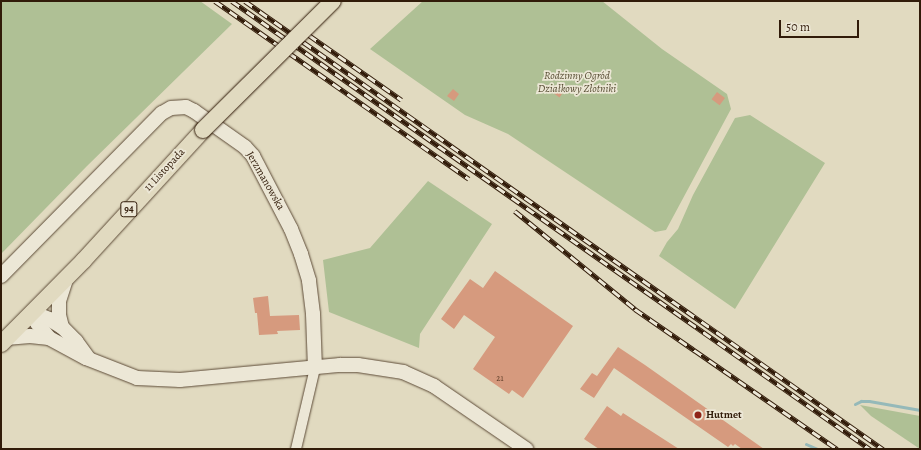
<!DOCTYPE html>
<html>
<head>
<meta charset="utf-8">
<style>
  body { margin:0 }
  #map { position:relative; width:921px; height:450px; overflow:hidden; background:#e1dac0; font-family:Alegreya,serif }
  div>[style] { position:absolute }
  .green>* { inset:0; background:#afc095 }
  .stream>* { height:3px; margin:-1.5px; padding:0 1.5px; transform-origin:1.5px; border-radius:1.5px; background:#95b9b9 }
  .building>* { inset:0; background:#d69a7e; transform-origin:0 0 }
  .roads { filter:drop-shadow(0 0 1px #5d4b37) drop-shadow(0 0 1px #5d4b37) }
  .street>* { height:10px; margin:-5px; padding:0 5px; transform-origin:5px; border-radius:5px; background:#ece7d6 }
  .secondary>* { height:14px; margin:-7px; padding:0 7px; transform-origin:7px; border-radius:7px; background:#ece7d6 }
  .primary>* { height:16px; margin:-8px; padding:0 8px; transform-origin:8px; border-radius:8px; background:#e1dac0 }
  .rail>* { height:4.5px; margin-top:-2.25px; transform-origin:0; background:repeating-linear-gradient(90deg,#ece7d6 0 9px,#311b09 0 18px); box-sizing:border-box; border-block:1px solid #311b09 }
  .bridges { filter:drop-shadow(0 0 1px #311b09) drop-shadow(0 0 1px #311b09) }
  .primary-bridge>* { height:16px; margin:-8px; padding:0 8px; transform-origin:8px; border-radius:8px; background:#e1dac0 }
  .dots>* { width:11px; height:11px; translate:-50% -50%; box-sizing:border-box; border:2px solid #ece7d6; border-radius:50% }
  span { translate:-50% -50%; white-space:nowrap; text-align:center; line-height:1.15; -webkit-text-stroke:3.5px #ece7d6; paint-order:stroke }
  .number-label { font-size:9px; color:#5a3b26 }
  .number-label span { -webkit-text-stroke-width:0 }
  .shield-label span { padding:1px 3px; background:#ece7d6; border:1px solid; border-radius:3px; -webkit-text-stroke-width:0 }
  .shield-label { font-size:10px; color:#311b09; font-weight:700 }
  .park-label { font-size:11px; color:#574d33; font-style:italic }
  .street-label { font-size:11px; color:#311b09 }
  .poi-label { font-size:11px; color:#311b09; font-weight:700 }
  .left { translate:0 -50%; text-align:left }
  .frame { position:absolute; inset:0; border:2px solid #311b09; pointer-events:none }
  .scale { position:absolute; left:779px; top:20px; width:80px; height:18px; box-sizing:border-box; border:2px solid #311b09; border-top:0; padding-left:5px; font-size:12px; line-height:14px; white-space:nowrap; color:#311b09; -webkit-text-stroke:3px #ece7d6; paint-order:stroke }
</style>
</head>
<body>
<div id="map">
  <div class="green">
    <div style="clip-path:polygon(1px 1px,200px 1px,232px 24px,87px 166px,1px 254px)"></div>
    <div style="clip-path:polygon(423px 1px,602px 1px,662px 49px,727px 94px,731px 109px,666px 230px,655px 232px,508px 134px,465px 115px,370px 49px)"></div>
    <div style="clip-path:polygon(750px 115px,825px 163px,735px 309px,659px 256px,667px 242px,678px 229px,693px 195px,735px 118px)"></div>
    <div style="clip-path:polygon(428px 181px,492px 224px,420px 334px,419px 348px,329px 312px,323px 260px,370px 248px)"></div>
    <div style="clip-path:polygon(860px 405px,920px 416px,920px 449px,871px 416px)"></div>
  </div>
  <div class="stream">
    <div style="left:855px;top:404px;width:7px;rotate:-27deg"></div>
    <div style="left:861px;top:401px;width:8px"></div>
    <div style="left:869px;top:401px;width:52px;rotate:10deg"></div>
    <div style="left:806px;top:444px;width:12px;rotate:24deg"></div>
  </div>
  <div class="building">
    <div style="left:558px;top:84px;width:9px;height:10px;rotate:36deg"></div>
    <div style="clip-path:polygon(453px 89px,459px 94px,454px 101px,447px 96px)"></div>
    <div style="left:717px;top:92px;width:10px;height:9px;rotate:37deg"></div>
    <div style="clip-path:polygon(495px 271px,573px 326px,523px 398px,512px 390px,509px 394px,473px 369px,495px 337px,464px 315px,454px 329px,441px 319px,470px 279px,483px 288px)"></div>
    <div style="clip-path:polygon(268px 296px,270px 316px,299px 315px,300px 330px,277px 331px,278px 334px,259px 335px,257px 313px,255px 313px,253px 298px)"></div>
    <div style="clip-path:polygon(618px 347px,645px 365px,764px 449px,742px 449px,735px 444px,733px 446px,731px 444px,728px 447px,614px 368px,594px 398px,580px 389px,592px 373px,597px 376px)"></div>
    <div style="clip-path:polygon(607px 406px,621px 416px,623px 413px,679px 449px,599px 449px,584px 439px)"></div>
  </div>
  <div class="roads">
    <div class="street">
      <div style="left:296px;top:449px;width:83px;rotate:-76.8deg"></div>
    </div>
    <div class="secondary">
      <div style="left:1px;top:276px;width:229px;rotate:-45.4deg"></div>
      <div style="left:162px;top:113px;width:10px;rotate:-29deg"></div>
      <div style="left:171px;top:108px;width:15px;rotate:-4deg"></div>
      <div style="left:186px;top:107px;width:9px;rotate:27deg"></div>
      <div style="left:194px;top:111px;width:62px;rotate:35.2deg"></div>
      <div style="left:245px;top:147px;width:12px;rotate:48deg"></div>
      <div style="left:253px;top:156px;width:82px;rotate:62.5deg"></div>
      <div style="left:291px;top:229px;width:27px;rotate:68deg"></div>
      <div style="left:301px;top:254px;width:28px;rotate:73deg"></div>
      <div style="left:309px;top:281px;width:33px;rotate:83deg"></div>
      <div style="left:313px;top:314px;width:54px;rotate:87.9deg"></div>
      <div style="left:32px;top:312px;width:12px;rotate:66deg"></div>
      <div style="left:37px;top:323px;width:19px;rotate:51deg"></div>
      <div style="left:49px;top:338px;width:42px;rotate:28.4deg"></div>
      <div style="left:86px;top:358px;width:55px;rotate:21.4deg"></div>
      <div style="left:137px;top:378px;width:43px;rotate:2.7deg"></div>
      <div style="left:180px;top:380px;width:161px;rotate:-5.4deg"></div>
      <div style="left:340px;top:365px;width:18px"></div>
      <div style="left:358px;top:365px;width:46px;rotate:8.8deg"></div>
      <div style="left:403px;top:372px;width:34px;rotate:24deg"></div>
      <div style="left:434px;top:386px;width:112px;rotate:34.4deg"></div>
      <div style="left:32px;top:312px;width:18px;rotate:22deg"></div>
      <div style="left:49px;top:319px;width:15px;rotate:32deg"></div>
      <div style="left:62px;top:327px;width:20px;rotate:45deg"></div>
      <div style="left:76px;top:341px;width:22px;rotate:54deg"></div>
      <div style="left:62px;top:327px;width:12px;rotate:-104deg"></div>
      <div style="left:59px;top:315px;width:14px;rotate:-90deg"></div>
      <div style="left:59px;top:301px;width:23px;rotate:-72deg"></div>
      <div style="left:6px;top:338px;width:24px;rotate:-5deg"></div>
      <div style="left:30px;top:336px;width:19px;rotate:6deg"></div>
    </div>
    <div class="primary">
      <div style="left:1px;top:344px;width:118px;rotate:-45.3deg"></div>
      <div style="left:84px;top:260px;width:176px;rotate:-47.5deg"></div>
    </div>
  </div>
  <div class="rail">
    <div style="left:215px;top:1px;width:310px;rotate:35deg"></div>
    <div style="left:232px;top:1px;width:780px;rotate:35.08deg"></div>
    <div style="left:245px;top:1px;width:780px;rotate:35.08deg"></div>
    <div style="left:309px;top:35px;width:113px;rotate:35deg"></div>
    <div style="left:515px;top:211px;width:155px;rotate:39.2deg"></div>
    <div style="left:635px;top:309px;width:246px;rotate:34.7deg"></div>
  </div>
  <div class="bridges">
    <div class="primary-bridge">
      <div style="left:203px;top:130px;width:183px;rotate:-44.8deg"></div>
    </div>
  </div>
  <div class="dots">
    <div style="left:698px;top:415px;background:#8f2418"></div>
  </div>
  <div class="number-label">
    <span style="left:500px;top:378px">21</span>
  </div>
  <div class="shield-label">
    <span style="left:129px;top:209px">94</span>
  </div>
  <div class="park-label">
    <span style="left:577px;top:83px">Rodzinny Ogród<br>Działkowy Złotniki</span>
  </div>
  <div class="street-label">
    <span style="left:165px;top:170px;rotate:-47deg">11 Listopada</span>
    <span style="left:265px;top:181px;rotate:60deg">Jerzmanowska</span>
  </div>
  <div class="poi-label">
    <span class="left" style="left:706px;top:415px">Hutmet</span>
  </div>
  <div class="frame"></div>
  <div class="scale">50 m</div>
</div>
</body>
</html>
